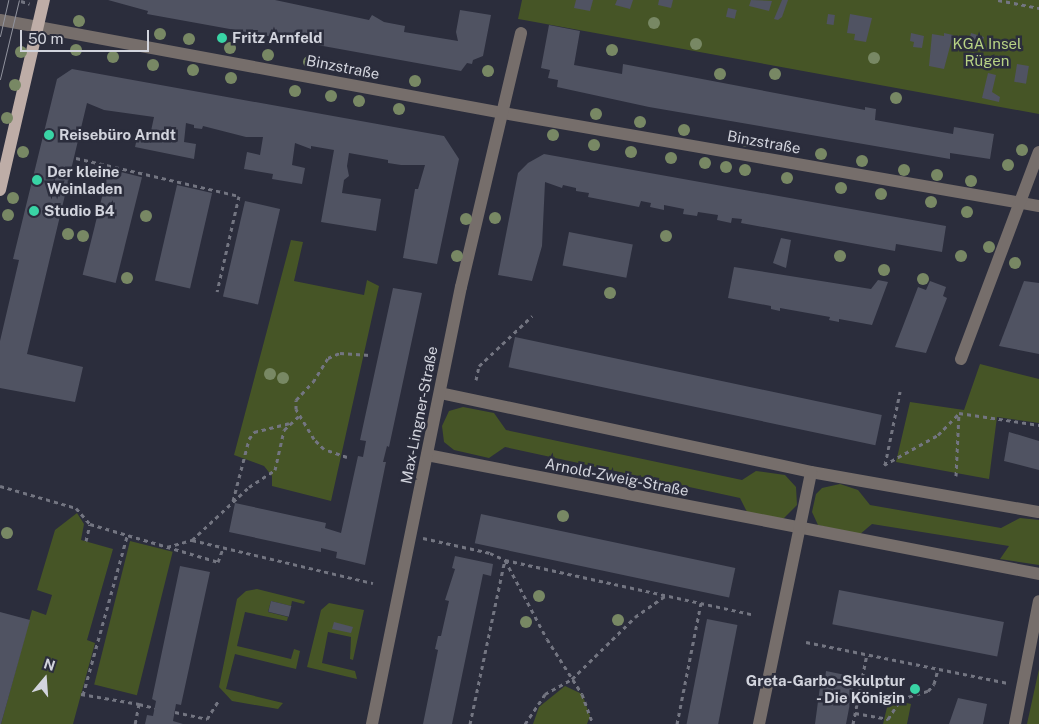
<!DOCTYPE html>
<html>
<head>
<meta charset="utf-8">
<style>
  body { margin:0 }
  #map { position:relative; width:1039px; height:724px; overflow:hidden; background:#2b2d3c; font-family:"Public Sans",sans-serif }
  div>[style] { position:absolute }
  .green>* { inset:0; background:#465526; transform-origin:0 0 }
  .building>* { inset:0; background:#505362; transform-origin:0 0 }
  .path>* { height:3px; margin-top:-1.5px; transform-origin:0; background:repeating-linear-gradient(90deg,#737581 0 4px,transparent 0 8px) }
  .minor>* { height:12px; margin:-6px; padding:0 6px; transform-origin:6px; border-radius:6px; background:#766e6b }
  .major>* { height:12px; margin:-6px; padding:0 6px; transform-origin:6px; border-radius:6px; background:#beada7 }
  .tram>* { height:1px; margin:-0.5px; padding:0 0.5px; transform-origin:0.5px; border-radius:0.5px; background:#92949f }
  .trees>* { width:12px; height:12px; margin:-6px; border-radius:50%; background:#788864 }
  .dots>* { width:14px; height:14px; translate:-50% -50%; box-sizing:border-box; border:2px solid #2b2d3c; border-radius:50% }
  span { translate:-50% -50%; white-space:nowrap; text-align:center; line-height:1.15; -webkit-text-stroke:5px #2b2d3c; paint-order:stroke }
  .poi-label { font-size:15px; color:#d2d4dd; font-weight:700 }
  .left { translate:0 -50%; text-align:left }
  .right { translate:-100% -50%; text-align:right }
  .park-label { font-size:15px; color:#b7d284 }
  .street-label { font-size:15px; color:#d2d4dd }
  .north { position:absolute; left:20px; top:654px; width:50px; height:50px; -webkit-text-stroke:4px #2b2d3c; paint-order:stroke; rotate:18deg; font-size:14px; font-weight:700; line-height:20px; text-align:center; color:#d2d4dd }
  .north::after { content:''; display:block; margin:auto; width:18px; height:22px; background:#d2d4dd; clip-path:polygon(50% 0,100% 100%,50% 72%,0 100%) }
  .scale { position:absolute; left:20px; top:30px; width:129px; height:22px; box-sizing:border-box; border:2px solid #d2d4dd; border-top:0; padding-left:6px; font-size:15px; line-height:18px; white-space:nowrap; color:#d2d4dd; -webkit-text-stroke:4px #2b2d3c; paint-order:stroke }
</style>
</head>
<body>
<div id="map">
  <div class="green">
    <div style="clip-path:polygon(522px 0,1039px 0,1039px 114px,524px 20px,518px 19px)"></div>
    <div style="clip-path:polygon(291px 240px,303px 242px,294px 281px,364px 295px,367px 280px,379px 286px,331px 501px,272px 486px,272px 476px,264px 466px,234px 455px)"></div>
    <div style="clip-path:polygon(980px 364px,1039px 379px,1039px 423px,997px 417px,989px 479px,896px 462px,910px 402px,964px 410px)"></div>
    <div style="clip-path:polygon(463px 407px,494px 413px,506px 430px,742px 480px,756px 471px,785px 475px,796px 487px,797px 505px,784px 518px,775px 519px,747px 512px,740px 498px,505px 447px,489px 458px,454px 450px,444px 442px,442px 426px,449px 411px)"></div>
    <div style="clip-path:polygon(840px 484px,858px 490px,870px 505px,1001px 528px,1020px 518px,1039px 520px,1039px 565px,1000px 559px,1009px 546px,872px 524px,859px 535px,818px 525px,812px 512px,816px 494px,822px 488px)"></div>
    <div style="clip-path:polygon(77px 513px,84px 524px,81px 540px,113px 549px,87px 640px,95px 643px,73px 724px,1px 724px,32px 610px,46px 615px,52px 595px,37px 590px,55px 530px)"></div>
    <div style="left:130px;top:541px;width:44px;height:148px;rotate:14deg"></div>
    <div style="clip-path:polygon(257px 589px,305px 601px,304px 604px,292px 601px,291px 606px,271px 601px,268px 612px,288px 617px,287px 621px,245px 612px,237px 646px,291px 659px,294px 649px,300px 651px,296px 669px,235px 654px,226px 689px,283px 703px,278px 709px,232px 701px,219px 687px,237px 599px,246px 591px)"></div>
    <div style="clip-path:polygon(329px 603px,364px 610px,353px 660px,350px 659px,351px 637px,328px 632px,322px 663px,355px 671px,357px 679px,307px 667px,321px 610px)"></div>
    <div style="clip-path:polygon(1039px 669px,1039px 724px,1027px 724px)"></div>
    <div style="clip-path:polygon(565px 686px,582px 694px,590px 716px,587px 724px,533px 724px,539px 707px)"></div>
    <div style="clip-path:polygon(889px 699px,911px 704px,907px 724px,883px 724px)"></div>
  </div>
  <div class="building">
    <div style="clip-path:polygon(108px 0,275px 0,369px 20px,372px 15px,384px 22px,405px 26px,404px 32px,458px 41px,456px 32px,460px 10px,491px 15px,483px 56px,473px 60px,472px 64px,467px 63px,461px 71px,147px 14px,148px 11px)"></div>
    <div style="clip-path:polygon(576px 0,593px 0,590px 11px,574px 8px)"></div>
    <div style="clip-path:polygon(617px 0,633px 0,630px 9px,615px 5px)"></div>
    <div style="clip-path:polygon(659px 0,673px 0,671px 8px,658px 5px)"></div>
    <div style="clip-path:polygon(751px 0,772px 1px,769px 11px,749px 6px)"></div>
    <div style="clip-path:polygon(782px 0,788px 0,782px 17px,778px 20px,774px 19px)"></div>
    <div style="left:728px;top:8px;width:9px;height:9px;rotate:13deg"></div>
    <div style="left:828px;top:14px;width:7px;height:10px;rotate:8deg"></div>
    <div style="clip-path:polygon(850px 14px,872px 18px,866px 42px,854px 40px,855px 34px,847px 33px)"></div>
    <div style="clip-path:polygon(549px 25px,580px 31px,574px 65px,622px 74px,623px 64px,865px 110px,865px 107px,876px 109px,875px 120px,953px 134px,954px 127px,994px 134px,990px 159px,950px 153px,950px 159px,649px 107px,557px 87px,558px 80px,548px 78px,550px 70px,541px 68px)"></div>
    <div style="clip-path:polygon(911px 33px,924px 36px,922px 48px,913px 47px,914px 42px,910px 41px)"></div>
    <div style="clip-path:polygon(944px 33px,953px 35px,944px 69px,929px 66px,932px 34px,944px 36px)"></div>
    <div style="clip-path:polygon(971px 33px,984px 37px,980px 48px,968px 45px)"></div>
    <div style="left:1017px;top:64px;width:12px;height:18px;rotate:9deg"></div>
    <div style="clip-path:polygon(72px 69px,444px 136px,459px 159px,437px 264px,403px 258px,415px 189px,418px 189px,425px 165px,401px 165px,388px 163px,388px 160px,349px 153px,347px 166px,349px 176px,344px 180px,342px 193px,381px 199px,376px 231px,321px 222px,334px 150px,311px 146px,311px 149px,295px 143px,292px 165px,305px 168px,302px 184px,272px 179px,273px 174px,244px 169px,247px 152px,260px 155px,263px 137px,246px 137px,203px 126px,202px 129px,194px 128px,194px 125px,186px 123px,184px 142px,196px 144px,194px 159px,135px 147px,138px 134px,151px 131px,154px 117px,104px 110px,87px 103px,27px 354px,83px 367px,75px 402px,0 388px,0 341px,19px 260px,13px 259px,57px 79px)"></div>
    <div style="clip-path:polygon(988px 73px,996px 75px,992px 92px,1000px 97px,999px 102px,982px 98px)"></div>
    <div style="clip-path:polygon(544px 154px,946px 226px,942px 252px,896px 244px,895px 251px,741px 223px,742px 219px,732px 218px,731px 223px,717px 220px,718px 215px,698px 212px,697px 216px,683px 214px,684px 209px,664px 205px,664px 210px,650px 207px,651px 203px,641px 201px,639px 207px,588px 197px,589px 193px,576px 191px,576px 188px,563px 185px,562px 188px,545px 182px,542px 246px,532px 281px,498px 275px,518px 173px,528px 163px)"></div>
    <div style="left:109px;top:169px;width:34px;height:109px;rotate:14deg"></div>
    <div style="left:177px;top:185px;width:36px;height:98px;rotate:13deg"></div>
    <div style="left:245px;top:201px;width:36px;height:98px;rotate:13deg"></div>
    <div style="left:569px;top:232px;width:65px;height:34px;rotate:11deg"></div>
    <div style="clip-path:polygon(781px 238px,791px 240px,786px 268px,773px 263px)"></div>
    <div style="clip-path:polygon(734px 267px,871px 289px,878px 280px,888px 282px,872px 325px,839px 319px,839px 322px,829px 320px,830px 317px,780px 308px,780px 311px,771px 309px,771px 306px,728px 298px)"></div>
    <div style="clip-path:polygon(930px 281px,946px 287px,943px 296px,947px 298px,926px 353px,895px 347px,918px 287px,926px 290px)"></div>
    <div style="clip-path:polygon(1024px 281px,1039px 283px,1039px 354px,999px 346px)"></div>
    <div style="clip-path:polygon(393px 288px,422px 293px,389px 447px,387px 446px,383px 462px,386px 462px,365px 565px,336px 558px,337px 552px,321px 548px,321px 552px,229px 532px,235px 503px,326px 523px,325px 528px,341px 533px,358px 456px,363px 457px,366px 441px,360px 440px)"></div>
    <div style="left:515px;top:337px;width:375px;height:31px;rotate:12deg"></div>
    <div style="clip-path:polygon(1009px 432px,1039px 441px,1039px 470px,1004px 461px)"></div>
    <div style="left:481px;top:514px;width:260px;height:30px;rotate:12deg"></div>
    <div style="clip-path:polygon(455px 556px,493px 564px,491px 576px,483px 574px,452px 724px,423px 724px,438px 650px,435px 649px,438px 636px,441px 636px,449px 601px,445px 600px,455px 569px,452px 568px)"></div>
    <div style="clip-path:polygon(180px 566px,210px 572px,181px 705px,176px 704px,173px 721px,183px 724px,145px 724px,147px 715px,153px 716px,156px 701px,152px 699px)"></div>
    <div style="left:839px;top:590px;width:168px;height:35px;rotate:11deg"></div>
    <div style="left:271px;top:601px;width:21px;height:11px;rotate:14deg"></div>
    <div style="clip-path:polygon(0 612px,30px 620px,1px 724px,0 724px)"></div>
    <div style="left:707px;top:619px;width:31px;height:107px;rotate:11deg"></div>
    <div style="clip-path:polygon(334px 622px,353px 627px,351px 633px,332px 629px)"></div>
    <div style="clip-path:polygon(826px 671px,855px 677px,846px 724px,815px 724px,821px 679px,825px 680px)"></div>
    <div style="clip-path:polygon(958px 698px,987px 704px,983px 724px,949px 724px)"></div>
  </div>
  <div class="path">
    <div style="left:998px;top:0;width:42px;rotate:11deg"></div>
    <div style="left:21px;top:1px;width:9px;rotate:18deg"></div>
    <div style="left:76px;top:158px;width:167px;rotate:13.1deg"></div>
    <div style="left:239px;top:196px;width:98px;rotate:102.9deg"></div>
    <div style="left:476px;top:380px;width:14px;rotate:-78deg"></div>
    <div style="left:479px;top:366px;width:73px;rotate:-43.3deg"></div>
    <div style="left:959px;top:413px;width:81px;rotate:8.5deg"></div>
    <div style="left:347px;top:457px;width:24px;rotate:-161deg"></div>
    <div style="left:324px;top:449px;width:14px;rotate:-135deg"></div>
    <div style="left:314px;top:439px;width:35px;rotate:-121deg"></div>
    <div style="left:296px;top:409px;width:9px;rotate:-90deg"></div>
    <div style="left:296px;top:400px;width:25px;rotate:-47deg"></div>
    <div style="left:313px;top:382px;width:28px;rotate:-58deg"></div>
    <div style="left:328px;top:358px;width:13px;rotate:-23deg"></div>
    <div style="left:340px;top:353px;width:30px;rotate:4deg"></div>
    <div style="left:884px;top:465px;width:62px;rotate:-29.1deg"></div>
    <div style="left:938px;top:435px;width:30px;rotate:-46deg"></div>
    <div style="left:885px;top:465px;width:75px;rotate:-78.4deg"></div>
    <div style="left:956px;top:476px;width:63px;rotate:-87.3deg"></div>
    <div style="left:0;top:486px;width:79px;rotate:16.1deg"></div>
    <div style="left:76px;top:508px;width:21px;rotate:49deg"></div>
    <div style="left:90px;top:524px;width:134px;rotate:16.5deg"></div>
    <div style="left:218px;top:562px;width:15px;rotate:-70deg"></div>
    <div style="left:233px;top:501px;width:64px;rotate:-75.5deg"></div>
    <div style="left:249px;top:439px;width:9px;rotate:-54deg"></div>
    <div style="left:254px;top:432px;width:36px;rotate:-14deg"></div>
    <div style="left:423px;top:538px;width:69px;rotate:12.6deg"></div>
    <div style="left:490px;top:553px;width:17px;rotate:25deg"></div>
    <div style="left:505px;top:560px;width:252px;rotate:12.4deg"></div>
    <div style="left:192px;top:540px;width:78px;rotate:-42.9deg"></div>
    <div style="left:249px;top:487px;width:31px;rotate:-33deg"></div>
    <div style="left:275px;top:470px;width:41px;rotate:-77.3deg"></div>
    <div style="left:284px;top:430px;width:21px;rotate:-43deg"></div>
    <div style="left:86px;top:541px;width:17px;rotate:-77deg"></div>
    <div style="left:167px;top:547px;width:26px;rotate:-16deg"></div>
    <div style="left:192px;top:540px;width:186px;rotate:13.4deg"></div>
    <div style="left:806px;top:642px;width:206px;rotate:11.5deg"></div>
    <div style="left:81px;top:694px;width:59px;rotate:9.8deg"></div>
    <div style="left:139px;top:704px;width:20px;rotate:101deg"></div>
    <div style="left:83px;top:695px;width:165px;rotate:-74.5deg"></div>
    <div style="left:139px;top:704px;width:16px;rotate:14deg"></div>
    <div style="left:175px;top:712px;width:33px;rotate:12deg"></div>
    <div style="left:207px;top:719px;width:22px;rotate:-58deg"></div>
    <div style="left:855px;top:713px;width:34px;rotate:10deg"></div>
    <div style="left:888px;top:719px;width:24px;rotate:-57deg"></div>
    <div style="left:901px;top:699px;width:28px;rotate:-17deg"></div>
    <div style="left:928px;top:691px;width:9px;rotate:-49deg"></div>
    <div style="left:934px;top:684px;width:16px;rotate:-75deg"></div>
    <div style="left:470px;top:724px;width:168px;rotate:-78deg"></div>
    <div style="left:505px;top:560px;width:89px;rotate:62deg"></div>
    <div style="left:547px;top:639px;width:65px;rotate:57.5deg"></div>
    <div style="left:582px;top:694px;width:32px;rotate:70deg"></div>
    <div style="left:525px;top:724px;width:36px;rotate:-56deg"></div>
    <div style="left:545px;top:694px;width:31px;rotate:-29deg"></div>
    <div style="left:572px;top:679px;width:88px;rotate:-44.5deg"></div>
    <div style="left:635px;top:617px;width:37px;rotate:-35deg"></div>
    <div style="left:677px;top:724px;width:123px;rotate:-78.8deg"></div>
    <div style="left:853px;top:724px;width:71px;rotate:-78.7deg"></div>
  </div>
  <div class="minor">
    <div style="left:0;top:20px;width:512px;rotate:10.48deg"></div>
    <div style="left:503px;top:113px;width:544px;rotate:9.84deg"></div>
    <div style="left:961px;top:359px;width:221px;rotate:-69.4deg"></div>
    <div style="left:440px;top:393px;width:379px;rotate:12deg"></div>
    <div style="left:811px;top:472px;width:231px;rotate:10deg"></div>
    <div style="left:427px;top:455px;width:623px;rotate:11deg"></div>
    <div style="left:372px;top:724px;width:446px;rotate:-78.5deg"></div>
    <div style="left:461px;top:287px;width:261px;rotate:-76.7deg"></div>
    <div style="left:759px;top:724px;width:257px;rotate:-78.3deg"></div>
    <div style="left:1015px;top:724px;width:125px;rotate:-79deg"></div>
  </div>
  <div class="major">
    <div style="left:0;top:190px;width:195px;rotate:-77deg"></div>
  </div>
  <div class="tram">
    <div style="left:0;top:36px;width:37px;rotate:-77deg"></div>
    <div style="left:0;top:79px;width:81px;rotate:-76.5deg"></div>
  </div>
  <div class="trees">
    <div style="left:79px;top:21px"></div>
    <div style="left:654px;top:23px"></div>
    <div style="left:160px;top:34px"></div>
    <div style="left:189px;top:39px"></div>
    <div style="left:696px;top:44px"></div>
    <div style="left:230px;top:48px"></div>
    <div style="left:76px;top:50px"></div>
    <div style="left:612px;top:50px"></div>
    <div style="left:21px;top:52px"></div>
    <div style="left:268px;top:55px"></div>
    <div style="left:113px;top:57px"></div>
    <div style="left:874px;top:58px"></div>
    <div style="left:309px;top:62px"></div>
    <div style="left:153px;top:65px"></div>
    <div style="left:338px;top:67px"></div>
    <div style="left:193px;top:70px"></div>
    <div style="left:488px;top:71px"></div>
    <div style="left:720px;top:74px"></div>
    <div style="left:775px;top:74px"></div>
    <div style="left:231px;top:78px"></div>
    <div style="left:415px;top:81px"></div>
    <div style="left:15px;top:85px"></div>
    <div style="left:295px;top:91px"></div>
    <div style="left:331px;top:96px"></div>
    <div style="left:896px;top:98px"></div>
    <div style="left:359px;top:101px"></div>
    <div style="left:399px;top:109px"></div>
    <div style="left:596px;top:114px"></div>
    <div style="left:7px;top:118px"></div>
    <div style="left:640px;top:122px"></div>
    <div style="left:684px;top:130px"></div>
    <div style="left:553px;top:135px"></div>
    <div style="left:746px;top:141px"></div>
    <div style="left:594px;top:145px"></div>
    <div style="left:1022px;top:150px"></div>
    <div style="left:23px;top:152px"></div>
    <div style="left:631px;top:152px"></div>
    <div style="left:821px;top:154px"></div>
    <div style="left:671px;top:158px"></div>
    <div style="left:862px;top:161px"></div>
    <div style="left:705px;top:163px"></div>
    <div style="left:1008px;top:165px"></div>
    <div style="left:726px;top:167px"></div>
    <div style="left:745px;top:170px"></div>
    <div style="left:904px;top:170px"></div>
    <div style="left:937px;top:175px"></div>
    <div style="left:787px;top:178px"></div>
    <div style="left:971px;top:181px"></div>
    <div style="left:841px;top:188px"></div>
    <div style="left:881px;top:194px"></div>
    <div style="left:13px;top:198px"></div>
    <div style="left:931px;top:202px"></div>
    <div style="left:967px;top:212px"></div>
    <div style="left:8px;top:215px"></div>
    <div style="left:146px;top:216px"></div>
    <div style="left:495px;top:218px"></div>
    <div style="left:466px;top:219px"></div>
    <div style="left:68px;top:234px"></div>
    <div style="left:83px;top:236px"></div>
    <div style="left:666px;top:236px"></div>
    <div style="left:989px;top:247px"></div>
    <div style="left:457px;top:256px"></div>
    <div style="left:840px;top:256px"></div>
    <div style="left:961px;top:256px"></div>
    <div style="left:1015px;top:263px"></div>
    <div style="left:884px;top:270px"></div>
    <div style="left:127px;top:278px"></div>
    <div style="left:923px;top:279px"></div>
    <div style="left:610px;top:293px"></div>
    <div style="left:270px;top:374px"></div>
    <div style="left:283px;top:378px"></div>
    <div style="left:563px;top:516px"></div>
    <div style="left:7px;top:533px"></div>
    <div style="left:539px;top:596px"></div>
    <div style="left:618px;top:620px"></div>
    <div style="left:526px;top:622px"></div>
  </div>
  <div class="dots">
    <div style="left:222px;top:38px;background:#39d4a5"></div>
    <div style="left:49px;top:135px;background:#39d4a5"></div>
    <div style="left:37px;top:180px;background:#39d4a5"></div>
    <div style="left:34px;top:211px;background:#39d4a5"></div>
    <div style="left:915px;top:689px;background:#39d4a5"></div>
  </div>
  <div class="poi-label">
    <span class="left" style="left:232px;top:38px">Fritz Arnfeld</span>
    <span class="left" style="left:59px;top:135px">Reisebüro Arndt</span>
    <span class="left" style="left:47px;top:180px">Der kleine<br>Weinladen</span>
    <span class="left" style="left:44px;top:211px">Studio B4</span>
    <span class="right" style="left:905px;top:689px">Greta-Garbo-Skulptur<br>- Die Königin</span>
  </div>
  <div class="park-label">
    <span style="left:987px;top:52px">KGA Insel<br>Rügen</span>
  </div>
  <div class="street-label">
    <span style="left:343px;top:67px;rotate:11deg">Binzstraße</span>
    <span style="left:764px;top:142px;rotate:10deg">Binzstraße</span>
    <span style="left:419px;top:415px;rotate:-79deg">Max-Lingner-Straße</span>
    <span style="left:617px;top:477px;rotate:11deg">Arnold-Zweig-Straße</span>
  </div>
  <div class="north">N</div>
  <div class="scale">50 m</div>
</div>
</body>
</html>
